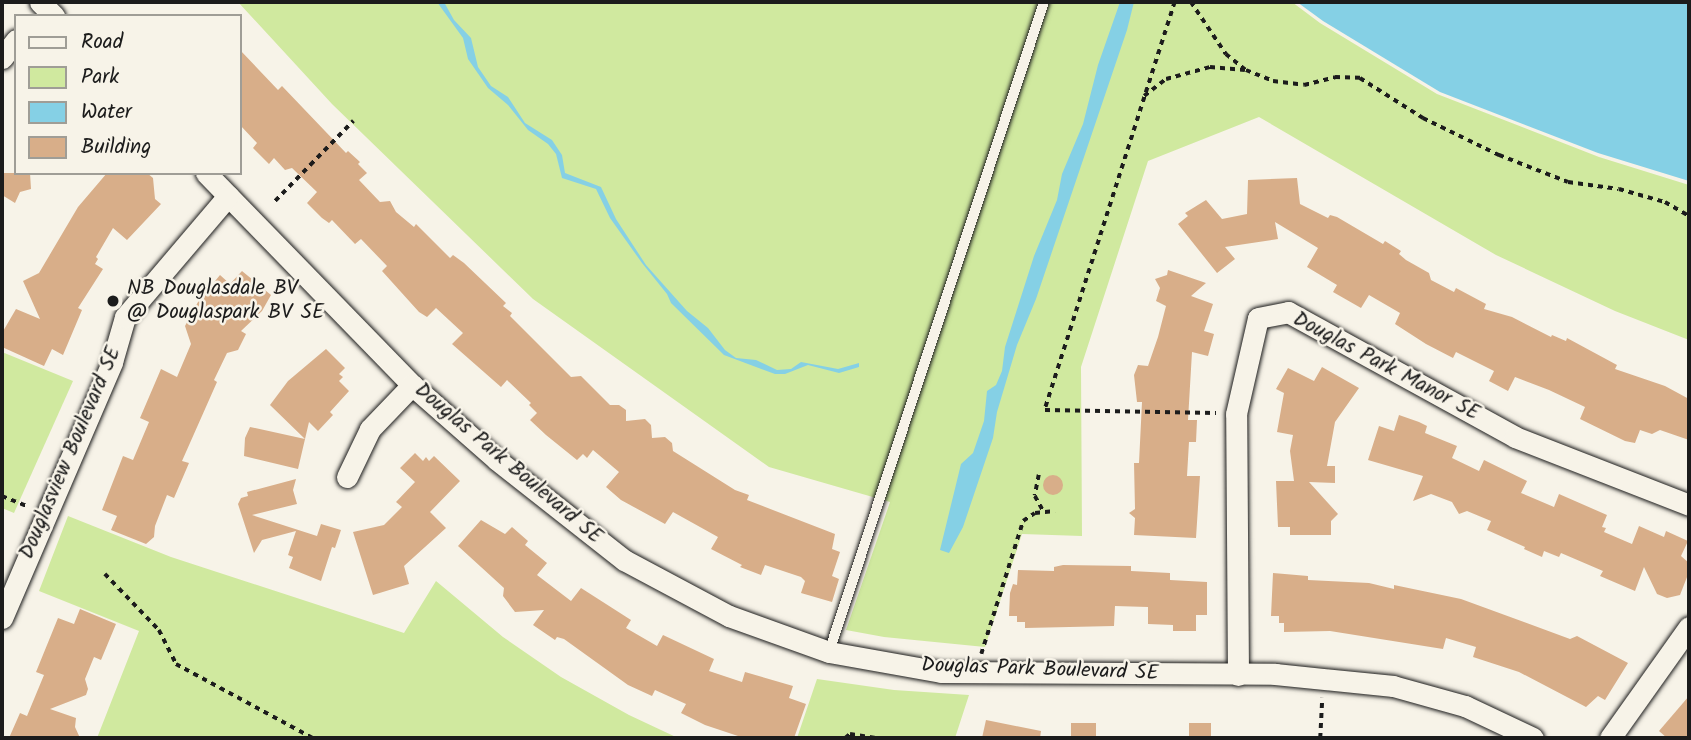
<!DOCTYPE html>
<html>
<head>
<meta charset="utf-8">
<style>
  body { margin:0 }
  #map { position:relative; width:1691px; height:740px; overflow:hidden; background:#f7f3e8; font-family:Kalam,sans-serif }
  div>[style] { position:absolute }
  .green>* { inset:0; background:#d0e99f }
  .water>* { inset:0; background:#85d0e5 }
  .building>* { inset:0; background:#d8ae89; transform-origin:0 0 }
  .round { border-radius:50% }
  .path>* { height:3.5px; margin-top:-1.75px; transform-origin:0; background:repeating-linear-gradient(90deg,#1c1c1c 0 5px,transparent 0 10px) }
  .roads { filter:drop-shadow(0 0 2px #1c1c1c) drop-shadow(0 0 2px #1c1c1c) }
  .lane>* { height:10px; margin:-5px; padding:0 5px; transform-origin:5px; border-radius:5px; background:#f7f3e8 }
  .street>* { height:21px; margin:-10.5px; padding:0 10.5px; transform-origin:10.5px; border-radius:10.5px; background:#f7f3e8 }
  .dots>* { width:19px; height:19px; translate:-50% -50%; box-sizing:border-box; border:4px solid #f7f3e8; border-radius:50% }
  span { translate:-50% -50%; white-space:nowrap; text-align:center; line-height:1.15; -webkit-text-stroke:5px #f7f3e8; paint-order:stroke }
  .poi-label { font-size:21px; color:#1c1c1c }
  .left { translate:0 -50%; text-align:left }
  .street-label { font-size:21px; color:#1c1c1c }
  .frame { position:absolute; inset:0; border:4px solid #1c1c1c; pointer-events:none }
  .legend { position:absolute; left:14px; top:14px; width:228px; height:161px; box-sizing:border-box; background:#f7f3e8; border:2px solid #9f9d96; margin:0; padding:9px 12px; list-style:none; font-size:21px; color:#1c1c1c }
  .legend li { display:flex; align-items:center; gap:14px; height:35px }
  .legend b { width:35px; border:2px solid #9f9d96 }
</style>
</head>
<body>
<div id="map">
  <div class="green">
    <div style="clip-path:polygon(238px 2px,1292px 2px,1320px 23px,1437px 94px,1599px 157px,1689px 185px,1689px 340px,1615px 311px,1496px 255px,1259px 117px,1148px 161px,1081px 367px,1082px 536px,1022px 534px,985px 647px,884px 637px,846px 630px,890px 502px,769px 467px,533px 299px,332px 104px)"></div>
    <div style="clip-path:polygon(2px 352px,73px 381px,14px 513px,2px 508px)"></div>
    <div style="clip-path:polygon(68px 516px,171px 557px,404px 633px,436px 581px,503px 637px,561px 677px,629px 715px,678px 738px,97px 738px,139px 631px,39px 591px)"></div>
    <div style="clip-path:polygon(817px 679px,894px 690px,969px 695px,955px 738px,797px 738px)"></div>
  </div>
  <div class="water">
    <div style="clip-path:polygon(437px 2px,444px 2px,454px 20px,471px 38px,478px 67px,491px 86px,508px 97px,525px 123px,552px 140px,562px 155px,565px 173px,601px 187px,616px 219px,646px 265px,687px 311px,708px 328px,725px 350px,736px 358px,756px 360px,777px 370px,791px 369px,801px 362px,838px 369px,859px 363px,859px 367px,839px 373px,808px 365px,785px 374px,775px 374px,724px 355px,671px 303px,667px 294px,642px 263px,610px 218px,596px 189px,562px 178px,556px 154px,548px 144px,528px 130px,508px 105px,488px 88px,468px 59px,463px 38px)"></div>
    <div style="clip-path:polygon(1120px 2px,1134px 2px,1127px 30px,1036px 299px,1017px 345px,997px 412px,993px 438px,963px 527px,949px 553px,940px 550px,961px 464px,973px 453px,984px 421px,987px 391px,996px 385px,1002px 371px,1005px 347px,1034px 256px,1057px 200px,1062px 174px,1083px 124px,1098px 65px)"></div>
    <div style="clip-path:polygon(1297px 2px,1689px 2px,1689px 181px,1598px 153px,1440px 92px,1323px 21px)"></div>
  </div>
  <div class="building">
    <div style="clip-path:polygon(240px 50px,278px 90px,282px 86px,346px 153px,348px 151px,360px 162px,358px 164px,367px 173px,359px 180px,380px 202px,390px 201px,396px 212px,414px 227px,416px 224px,450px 258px,453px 255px,464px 263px,506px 303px,503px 306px,512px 313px,510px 316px,571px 377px,581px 376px,610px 405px,619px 405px,626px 410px,626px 421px,645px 419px,651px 425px,652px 438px,665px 437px,672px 443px,673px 451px,735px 490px,749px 495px,747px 500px,835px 534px,832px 549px,840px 552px,832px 576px,839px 579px,832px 602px,801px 593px,805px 581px,801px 577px,765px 565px,761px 575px,740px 567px,742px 565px,711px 549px,718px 537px,673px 512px,665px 524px,621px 500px,606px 487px,619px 472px,593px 450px,587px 458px,583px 454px,577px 460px,546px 435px,530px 420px,537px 413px,529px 405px,531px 403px,507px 380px,501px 387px,452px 344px,463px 333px,436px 308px,427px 317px,419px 312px,382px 271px,387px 266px,361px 239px,355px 244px,332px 220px,329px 223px,322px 218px,307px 203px,317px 192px,292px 168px,285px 170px,274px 158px,269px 164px,253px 148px,257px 143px,240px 125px)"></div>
    <div style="clip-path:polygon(2px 173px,30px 173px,31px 189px,20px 192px,15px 203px,2px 195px)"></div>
    <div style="clip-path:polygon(107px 173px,147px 173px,153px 178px,155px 199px,161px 204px,127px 240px,113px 228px,96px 257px,98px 259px,95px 264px,103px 269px,78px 308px,82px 310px,63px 355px,52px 349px,44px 366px,2px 347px,2px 333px,16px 309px,40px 319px,23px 281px,39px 273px,78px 207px)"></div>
    <div style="clip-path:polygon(1297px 178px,1300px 204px,1328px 218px,1330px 215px,1337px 217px,1383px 244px,1385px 241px,1401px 251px,1399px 254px,1406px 260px,1429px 273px,1431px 280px,1454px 292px,1456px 288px,1486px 304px,1484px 309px,1512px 317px,1551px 337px,1552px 335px,1566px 341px,1567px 338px,1617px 365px,1615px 369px,1665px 386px,1689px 399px,1689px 440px,1660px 430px,1652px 434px,1640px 430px,1635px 443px,1625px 441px,1580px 419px,1585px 407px,1549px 390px,1515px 377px,1508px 391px,1489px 381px,1494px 371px,1456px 352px,1453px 358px,1426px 344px,1395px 324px,1400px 313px,1369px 295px,1361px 308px,1333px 292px,1337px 285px,1307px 267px,1318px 248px,1275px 222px,1278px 239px,1225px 247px,1235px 259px,1217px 273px,1178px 224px,1188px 216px,1185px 213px,1206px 200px,1222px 219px,1247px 214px,1248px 180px)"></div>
    <div style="clip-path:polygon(1168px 270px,1206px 283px,1191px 296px,1213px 304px,1204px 331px,1214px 334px,1208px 356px,1192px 352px,1188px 420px,1197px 420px,1196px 442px,1189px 442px,1187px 476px,1200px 476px,1196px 538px,1134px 535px,1135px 518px,1129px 513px,1135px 509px,1134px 463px,1139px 463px,1142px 402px,1137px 402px,1134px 375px,1138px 365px,1148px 366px,1158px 337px,1166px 306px,1156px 301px,1160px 288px,1155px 279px,1167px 275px)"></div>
    <div style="clip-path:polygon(242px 271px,271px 295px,262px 311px,241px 331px,246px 334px,238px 350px,227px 353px,214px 380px,217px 382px,182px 461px,189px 463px,174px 498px,167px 495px,155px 526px,154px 537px,146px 544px,111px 530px,117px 516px,102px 510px,123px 456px,133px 460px,149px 422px,140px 418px,161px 369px,177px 377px,191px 344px,185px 326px,198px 302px,220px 275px,230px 284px)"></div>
    <div style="clip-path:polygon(326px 349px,345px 368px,339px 374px,343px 377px,339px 381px,349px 391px,330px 412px,333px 415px,318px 431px,309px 422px,298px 469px,244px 456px,245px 438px,250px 427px,305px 439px,270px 405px,288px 381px)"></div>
    <div style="clip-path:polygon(1322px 367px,1359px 388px,1335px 422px,1327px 466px,1335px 466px,1335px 483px,1309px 482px,1338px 514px,1331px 521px,1331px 535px,1290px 535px,1290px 527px,1278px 527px,1276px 481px,1294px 481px,1290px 451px,1293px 435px,1277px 432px,1284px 393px,1276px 389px,1288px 368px,1314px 381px)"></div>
    <div style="clip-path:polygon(1399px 415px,1419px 422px,1427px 426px,1425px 433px,1457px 446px,1452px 458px,1479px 471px,1484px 460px,1527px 481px,1521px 493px,1554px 507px,1559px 494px,1607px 515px,1602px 527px,1606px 528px,1604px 532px,1632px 544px,1639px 526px,1664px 537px,1666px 531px,1688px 541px,1681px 556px,1689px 563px,1689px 572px,1680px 595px,1667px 598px,1657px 594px,1644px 567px,1635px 591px,1600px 576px,1603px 571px,1561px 553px,1559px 557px,1544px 551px,1542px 557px,1524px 549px,1525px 547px,1487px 530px,1491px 521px,1467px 511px,1459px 514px,1452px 502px,1431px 494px,1413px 501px,1423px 476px,1368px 460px,1379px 426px,1394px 431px)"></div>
    <div style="clip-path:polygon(415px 453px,423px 461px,426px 457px,429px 461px,434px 456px,460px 481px,430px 512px,446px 528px,404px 566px,409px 584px,373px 595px,353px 532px,384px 525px,402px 507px,396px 502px,415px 482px,400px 468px)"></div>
    <div class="round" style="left:1043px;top:475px;width:20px;height:20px"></div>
    <div style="clip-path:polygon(296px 479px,293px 490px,297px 504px,252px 515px,317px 536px,321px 524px,341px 530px,335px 548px,332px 547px,321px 581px,289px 568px,293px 557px,288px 555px,296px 531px,262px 540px,254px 553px,238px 504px,241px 498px,248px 496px,247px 492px)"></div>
    <div style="clip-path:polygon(481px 520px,505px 534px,512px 527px,528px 541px,525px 545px,547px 563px,537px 575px,571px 601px,581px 588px,631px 620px,626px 628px,657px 646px,663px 635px,714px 659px,709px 671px,742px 682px,745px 672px,793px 686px,789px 698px,806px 704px,794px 738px,744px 738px,705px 725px,681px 713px,686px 704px,655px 690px,652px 696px,628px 685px,564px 639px,557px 637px,555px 640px,533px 625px,544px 610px,515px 612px,503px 596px,504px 588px,458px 546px)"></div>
    <div style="clip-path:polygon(1063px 565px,1131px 566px,1131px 571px,1170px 573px,1170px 580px,1207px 582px,1207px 615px,1196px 615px,1196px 631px,1173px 631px,1173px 625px,1148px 624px,1148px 607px,1115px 606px,1114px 626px,1025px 628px,1025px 622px,1017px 622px,1017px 616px,1009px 616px,1010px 593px,1013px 584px,1017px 585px,1018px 570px,1054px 571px,1054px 567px)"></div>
    <div style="clip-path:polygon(1273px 573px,1308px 576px,1308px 580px,1369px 583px,1394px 589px,1394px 585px,1461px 599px,1570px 639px,1577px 636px,1628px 663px,1605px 700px,1598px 696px,1586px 707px,1519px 672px,1473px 657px,1476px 647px,1446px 638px,1443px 649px,1330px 631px,1284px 632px,1284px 623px,1279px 623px,1279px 616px,1271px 616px)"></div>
    <div style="clip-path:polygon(80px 609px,116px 624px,101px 660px,94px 657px,85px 679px,88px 689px,86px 695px,50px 709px,76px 718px,75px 727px,80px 738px,9px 738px,20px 713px,27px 716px,44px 675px,36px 672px,58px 618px,74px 624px)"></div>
    <div style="clip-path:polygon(1689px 696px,1689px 738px,1667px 738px,1659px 731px)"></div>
    <div style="clip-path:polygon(986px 720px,1041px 731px,1040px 738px,982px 738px)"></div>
    <div style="left:1071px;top:723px;width:25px;height:15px"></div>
    <div style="left:1189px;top:723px;width:22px;height:15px"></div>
  </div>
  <div class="path">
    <div style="left:1175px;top:2px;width:428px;rotate:107.7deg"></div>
    <div style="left:1045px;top:410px;width:171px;rotate:1deg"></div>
    <div style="left:1191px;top:2px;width:63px;rotate:56.1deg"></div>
    <div style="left:1226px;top:54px;width:26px;rotate:39deg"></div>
    <div style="left:1246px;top:70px;width:29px;rotate:22deg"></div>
    <div style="left:1273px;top:81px;width:31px;rotate:7deg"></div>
    <div style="left:1304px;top:85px;width:32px;rotate:-14deg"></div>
    <div style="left:1335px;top:77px;width:25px;rotate:2deg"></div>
    <div style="left:1360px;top:78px;width:75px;rotate:32.4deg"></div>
    <div style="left:1423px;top:118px;width:85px;rotate:26deg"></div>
    <div style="left:1499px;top:155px;width:74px;rotate:21.4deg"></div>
    <div style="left:1568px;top:182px;width:51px;rotate:7.8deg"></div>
    <div style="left:1619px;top:189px;width:48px;rotate:15.8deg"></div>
    <div style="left:1665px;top:202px;width:28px;rotate:30deg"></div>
    <div style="left:1144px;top:96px;width:28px;rotate:-38deg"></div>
    <div style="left:1166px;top:79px;width:46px;rotate:-15.3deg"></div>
    <div style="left:1210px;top:67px;width:35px;rotate:5deg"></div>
    <div style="left:275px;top:201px;width:112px;rotate:-45.7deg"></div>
    <div style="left:2px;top:459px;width:1px"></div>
    <div style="left:1039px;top:475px;width:21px;rotate:101deg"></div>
    <div style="left:1035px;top:496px;width:18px;rotate:61deg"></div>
    <div style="left:2px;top:496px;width:29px;rotate:22deg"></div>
    <div style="left:105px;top:574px;width:78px;rotate:46deg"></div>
    <div style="left:159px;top:630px;width:38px;rotate:63deg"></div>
    <div style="left:176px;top:664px;width:156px;rotate:28.4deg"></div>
    <div style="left:981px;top:654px;width:139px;rotate:-72.5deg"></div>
    <div style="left:1023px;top:521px;width:14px;rotate:-34deg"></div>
    <div style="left:1035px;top:513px;width:20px;rotate:-6deg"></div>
    <div style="left:845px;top:738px;width:6px;rotate:-39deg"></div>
    <div style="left:850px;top:734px;width:26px;rotate:9deg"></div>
    <div style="left:1320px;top:738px;width:40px;rotate:-87.1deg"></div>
  </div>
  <div class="roads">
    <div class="lane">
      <div style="left:829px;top:652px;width:685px;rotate:-71.7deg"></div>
    </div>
    <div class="street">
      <div style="left:40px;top:2px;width:20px;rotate:45deg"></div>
      <div style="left:2px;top:58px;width:23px;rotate:-52deg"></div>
      <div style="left:206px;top:173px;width:296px;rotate:45.8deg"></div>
      <div style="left:412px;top:385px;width:113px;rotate:41.4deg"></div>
      <div style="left:497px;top:460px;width:162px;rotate:38.2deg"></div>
      <div style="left:624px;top:560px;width:119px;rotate:28.1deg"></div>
      <div style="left:729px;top:616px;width:106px;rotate:19.8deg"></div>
      <div style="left:829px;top:652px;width:114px;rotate:10.1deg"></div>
      <div style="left:941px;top:672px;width:334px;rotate:0.3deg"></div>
      <div style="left:1275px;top:674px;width:119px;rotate:5.8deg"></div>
      <div style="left:1393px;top:686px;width:75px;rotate:15.5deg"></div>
      <div style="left:1465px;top:706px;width:75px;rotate:25.2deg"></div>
      <div style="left:347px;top:477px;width:53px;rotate:-64.4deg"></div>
      <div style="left:370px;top:429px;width:61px;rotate:-46.3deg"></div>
      <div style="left:2px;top:618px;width:279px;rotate:-66.7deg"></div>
      <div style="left:112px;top:362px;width:47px;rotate:-73.9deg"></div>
      <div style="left:125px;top:317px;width:159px;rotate:-49.6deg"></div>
      <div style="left:1238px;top:675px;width:261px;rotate:-90.4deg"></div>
      <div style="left:1236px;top:414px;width:98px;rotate:-77.1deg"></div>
      <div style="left:1258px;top:318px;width:31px;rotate:-11deg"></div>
      <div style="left:1288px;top:312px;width:259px;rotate:28.8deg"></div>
      <div style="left:1515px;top:437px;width:187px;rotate:21.3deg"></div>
      <div style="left:1610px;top:738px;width:136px;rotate:-54.6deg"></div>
    </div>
  </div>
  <div class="dots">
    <div style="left:113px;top:301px;background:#1c1c1c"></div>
  </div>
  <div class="poi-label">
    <span class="left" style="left:127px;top:301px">NB Douglasdale BV<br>@ Douglaspark BV SE</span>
  </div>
  <div class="street-label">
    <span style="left:1386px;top:367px;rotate:28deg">Douglas Park Manor SE</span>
    <span style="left:71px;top:453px;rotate:-67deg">Douglasview Boulevard SE</span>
    <span style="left:508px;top:464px;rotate:40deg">Douglas Park Boulevard SE</span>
    <span style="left:1040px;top:670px;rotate:2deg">Douglas Park Boulevard SE</span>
  </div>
  <div class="frame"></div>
  <ul class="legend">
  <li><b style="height:9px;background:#f7f3e8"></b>Road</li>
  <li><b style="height:19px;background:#d0e99f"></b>Park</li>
  <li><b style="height:19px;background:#85d0e5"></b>Water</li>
  <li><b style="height:19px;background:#d8ae89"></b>Building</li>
  </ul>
</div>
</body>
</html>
